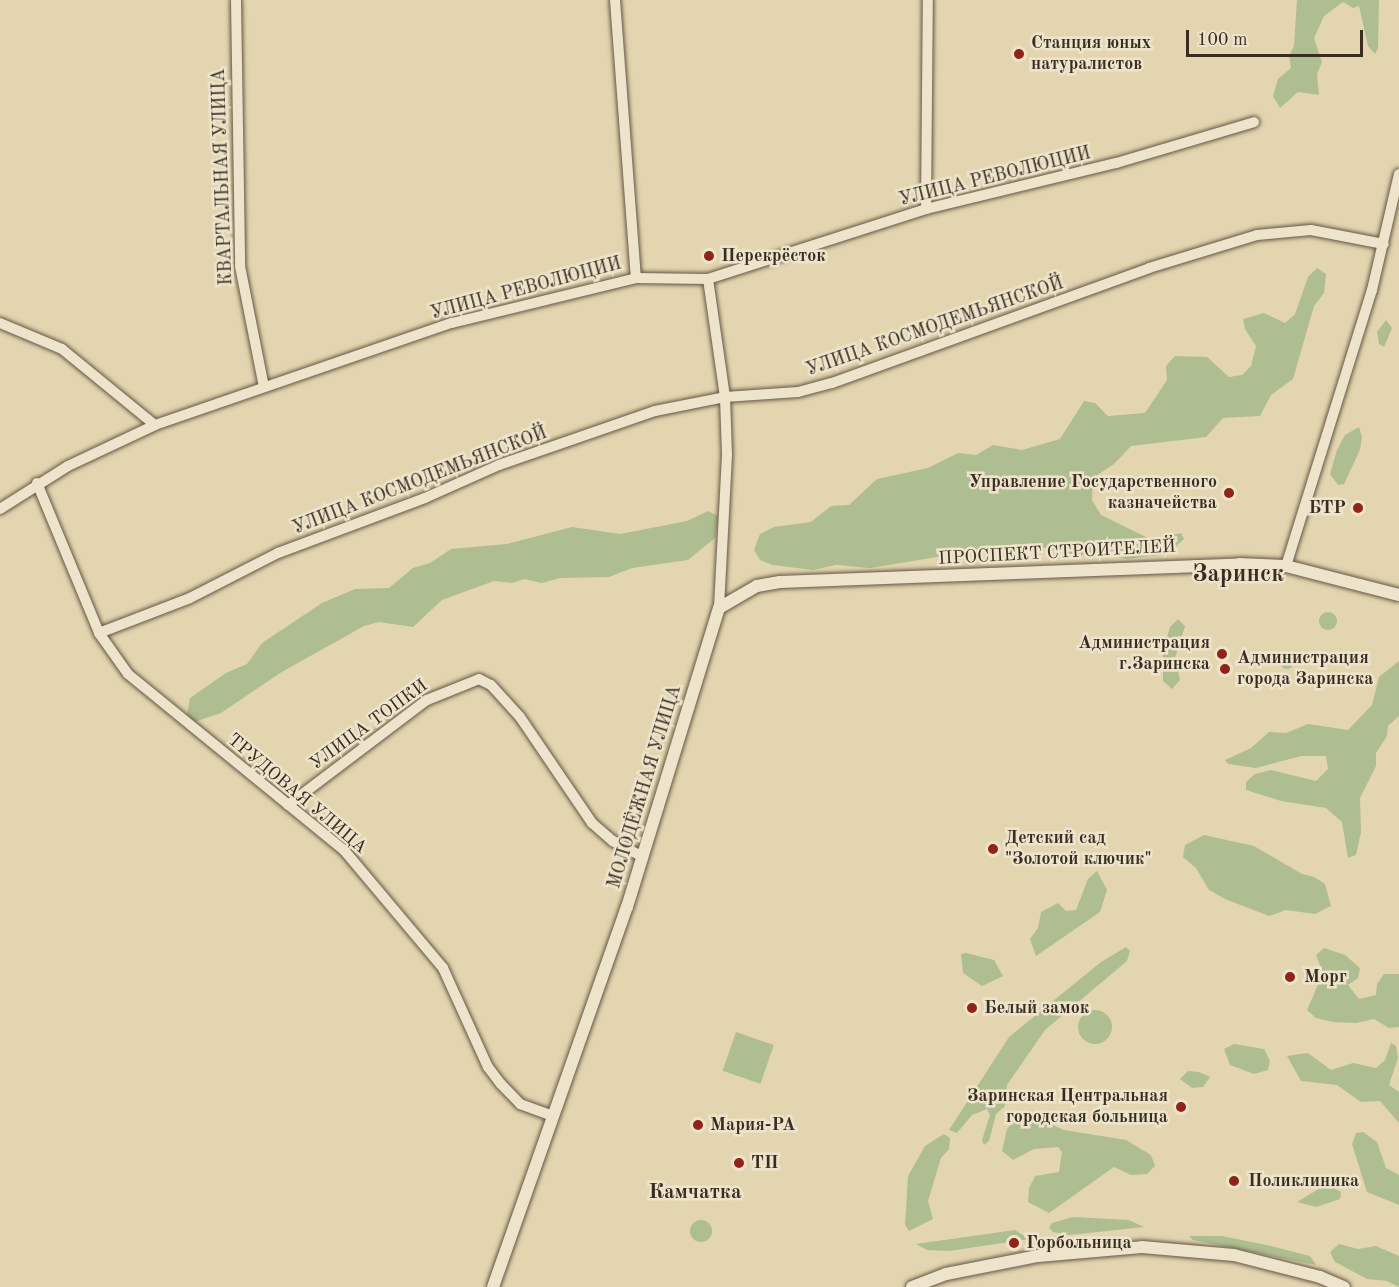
<!DOCTYPE html>
<html>
<head>
<meta charset="utf-8">
<style>
  body { margin:0 }
  #map { position:relative; width:1399px; height:1287px; overflow:hidden; background:#e3d5af; font-family:"Old Standard TT",serif }
  div>[style] { position:absolute }
  .green>* { inset:0; background:#aebe90; transform-origin:0 0 }
  .round { border-radius:50% }
  .roads { filter:drop-shadow(0 0 2px #645745) drop-shadow(0 0 2px #645745) }
  .minor>* { height:10px; margin:-5px; padding:0 5px; transform-origin:5px; border-radius:5px; background:#ede4cb }
  .tertiary>* { height:12px; margin:-6px; padding:0 6px; transform-origin:6px; border-radius:6px; background:#ede4cb }
  .dots>* { width:16px; height:16px; translate:-50% -50%; box-sizing:border-box; border:3px solid #ede4cb; border-radius:50% }
  span { translate:-50% -50%; white-space:nowrap; text-align:center; line-height:1.15; -webkit-text-stroke:5px #ede4cb; paint-order:stroke }
  .poi-label { font-size:18px; color:#392d22; font-weight:700 }
  .left { translate:0 -50%; text-align:left }
  .right { translate:-100% -50%; text-align:right }
  .street-label { font-size:18px; color:#392d22 }
  .quarter-label { font-size:21px; color:#392d22; font-weight:700 }
  .district-label { font-size:24px; color:#392d22; font-weight:700 }
  .scale { position:absolute; left:1186px; top:30px; width:177px; height:27px; box-sizing:border-box; border:3px solid #392d22; border-top:0; padding-left:8px; font-size:18px; line-height:21px; white-space:nowrap; color:#392d22; -webkit-text-stroke:4px #ede4cb; paint-order:stroke }
</style>
</head>
<body>
<div id="map">
  <div class="green">
    <div style="clip-path:polygon(1297px 0,1379px 0,1378px 48px,1375px 54px,1368px 46px,1359px 6px,1353px 8px,1343px 2px,1324px 16px,1314px 38px,1322px 62px,1317px 74px,1319px 95px,1298px 92px,1280px 108px,1273px 96px,1278px 79px,1291px 68px,1289px 56px,1294px 46px)"></div>
    <div style="clip-path:polygon(1317px 268px,1326px 274px,1324px 293px,1314px 306px,1293px 379px,1271px 395px,1260px 416px,1223px 418px,1206px 437px,1131px 446px,1114px 464px,1093px 478px,1092px 500px,1101px 515px,1152px 540px,1181px 533px,1184px 539px,1167px 554px,1126px 559px,1102px 552px,1078px 556px,1037px 546px,1019px 551px,998px 547px,870px 568px,836px 565px,813px 570px,773px 565px,760px 560px,754px 550px,760px 534px,774px 527px,811px 522px,831px 506px,849px 505px,877px 479px,928px 468px,958px 453px,976px 455px,993px 445px,1022px 450px,1060px 439px,1084px 401px,1095px 403px,1108px 416px,1145px 413px,1167px 380px,1166px 366px,1175px 356px,1207px 357px,1229px 377px,1242px 375px,1251px 366px,1256px 346px,1245px 329px,1243px 319px,1264px 313px,1285px 323px,1295px 314px,1308px 277px)"></div>
    <div style="clip-path:polygon(1386px 320px,1392px 328px,1384px 347px,1379px 344px,1377px 332px)"></div>
    <div style="clip-path:polygon(1359px 427px,1362px 437px,1360px 450px,1344px 484px,1338px 485px,1330px 474px,1337px 450px,1345px 435px)"></div>
    <div style="clip-path:polygon(708px 511px,718px 516px,715px 538px,688px 560px,632px 568px,609px 577px,560px 578px,542px 583px,524px 579px,512px 583px,494px 581px,442px 600px,413px 627px,379px 622px,364px 626px,280px 673px,221px 713px,194px 722px,187px 715px,190px 698px,226px 673px,247px 664px,262px 643px,322px 603px,355px 589px,389px 588px,413px 568px,430px 563px,451px 549px,507px 544px,572px 527px,620px 534px,687px 521px)"></div>
    <div class="round" style="left:1319px;top:612px;width:18px;height:18px"></div>
    <div style="clip-path:polygon(1178px 619px,1185px 626px,1175px 658px,1180px 680px,1172px 689px,1163px 681px,1163px 651px,1170px 627px)"></div>
    <div class="round" style="left:1280px;top:655px;width:14px;height:14px"></div>
    <div style="clip-path:polygon(1399px 661px,1399px 716px,1388px 726px,1387px 736px,1376px 753px,1376px 766px,1360px 798px,1361px 832px,1356px 855px,1348px 858px,1342px 822px,1326px 808px,1281px 801px,1246px 790px,1246px 782px,1255px 774px,1271px 770px,1316px 781px,1328px 769px,1326px 756px,1301px 756px,1256px 768px,1228px 764px,1225px 760px,1251px 748px,1269px 732px,1286px 733px,1308px 724px,1348px 730px,1372px 705px,1379px 677px)"></div>
    <div style="clip-path:polygon(1204px 835px,1254px 846px,1302px 874px,1314px 877px,1325px 884px,1331px 906px,1315px 914px,1286px 910px,1269px 916px,1225px 899px,1209px 890px,1196px 868px,1183px 857px,1185px 845px)"></div>
    <div style="clip-path:polygon(1097px 871px,1107px 890px,1100px 912px,1036px 956px,1030px 939px,1038px 928px,1041px 912px,1058px 903px,1066px 911px,1076px 910px,1088px 879px)"></div>
    <div style="clip-path:polygon(1126px 947px,1130px 951px,1127px 961px,1045px 1030px,1007px 1085px,1005px 1106px,996px 1114px,989px 1141px,984px 1145px,982px 1140px,990px 1115px,987px 1109px,972px 1115px,957px 1133px,949px 1130px,1009px 1037px,1101px 962px)"></div>
    <div style="clip-path:polygon(1324px 948px,1345px 955px,1360px 968px,1358px 978px,1348px 985px,1359px 999px,1376px 995px,1377px 984px,1384px 974px,1399px 974px,1399px 1027px,1389px 1028px,1374px 1019px,1356px 1023px,1333px 1022px,1316px 1018px,1307px 1010px,1323px 973px,1316px 955px)"></div>
    <div style="clip-path:polygon(966px 953px,994px 960px,1003px 976px,982px 986px,963px 973px,961px 954px)"></div>
    <div class="round" style="left:1078px;top:1010px;width:34px;height:34px"></div>
    <div style="left:736px;top:1032px;width:40px;height:41px;rotate:19deg"></div>
    <div style="clip-path:polygon(1391px 1043px,1396px 1046px,1398px 1058px,1389px 1085px,1399px 1092px,1399px 1123px,1380px 1101px,1361px 1102px,1337px 1085px,1301px 1081px,1287px 1056px,1308px 1053px,1331px 1070px,1353px 1063px,1376px 1068px,1385px 1060px)"></div>
    <div style="clip-path:polygon(1234px 1044px,1264px 1049px,1270px 1061px,1268px 1070px,1254px 1074px,1230px 1065px,1224px 1049px)"></div>
    <div style="clip-path:polygon(1188px 1071px,1199px 1072px,1210px 1077px,1203px 1087px,1192px 1088px,1180px 1079px)"></div>
    <div style="clip-path:polygon(1030px 1115px,1064px 1130px,1126px 1140px,1151px 1155px,1155px 1166px,1147px 1174px,1131px 1175px,1114px 1167px,1049px 1213px,1028px 1202px,1029px 1188px,1035px 1176px,1059px 1172px,1062px 1152px,1058px 1147px,1034px 1149px,1013px 1160px,1002px 1151px,1007px 1129px,1016px 1119px)"></div>
    <div style="clip-path:polygon(1363px 1132px,1377px 1142px,1386px 1168px,1399px 1175px,1399px 1205px,1367px 1192px,1352px 1144px,1356px 1133px)"></div>
    <div style="clip-path:polygon(944px 1134px,950px 1138px,949px 1149px,941px 1158px,928px 1201px,933px 1219px,909px 1231px,905px 1225px,908px 1176px,925px 1146px)"></div>
    <div style="clip-path:polygon(1327px 1184px,1341px 1192px,1340px 1199px,1316px 1207px,1297px 1202px)"></div>
    <div style="clip-path:polygon(1073px 1217px,1129px 1220px,1144px 1227px,1070px 1235px,1053px 1232px,1049px 1228px,1052px 1223px)"></div>
    <div class="round" style="left:690px;top:1220px;width:22px;height:22px"></div>
    <div style="clip-path:polygon(1015px 1230px,1029px 1239px,949px 1251px,927px 1250px,916px 1244px)"></div>
    <div style="clip-path:polygon(1189px 1236px,1222px 1236px,1271px 1246px,1310px 1256px,1316px 1265px,1193px 1240px)"></div>
    <div style="clip-path:polygon(1339px 1244px,1358px 1249px,1376px 1246px,1399px 1256px,1399px 1287px,1387px 1281px,1367px 1279px,1335px 1262px,1330px 1252px)"></div>
  </div>
  <div class="roads">
    <div class="minor">
      <div style="left:236px;top:0;width:266px;rotate:89.1deg"></div>
      <div style="left:240px;top:266px;width:123px;rotate:78.8deg"></div>
      <div style="left:615px;top:0;width:279px;rotate:85.7deg"></div>
      <div style="left:926px;top:209px;width:209px;rotate:-89.5deg"></div>
      <div style="left:708px;top:279px;width:119px;rotate:81.8deg"></div>
      <div style="left:725px;top:397px;width:58px;rotate:88deg"></div>
      <div style="left:727px;top:455px;width:153px;rotate:93deg"></div>
      <div style="left:0;top:323px;width:67px;rotate:22.8deg"></div>
      <div style="left:62px;top:349px;width:120px;rotate:39.3deg"></div>
      <div style="left:37px;top:483px;width:162px;rotate:67.5deg"></div>
      <div style="left:99px;top:633px;width:50px;rotate:54.7deg"></div>
      <div style="left:128px;top:674px;width:279px;rotate:39.2deg"></div>
      <div style="left:344px;top:850px;width:154px;rotate:50deg"></div>
      <div style="left:443px;top:968px;width:109px;rotate:65.6deg"></div>
      <div style="left:488px;top:1067px;width:21px;rotate:53deg"></div>
      <div style="left:501px;top:1084px;width:28px;rotate:46deg"></div>
      <div style="left:520px;top:1104px;width:35px;rotate:20deg"></div>
      <div style="left:0;top:509px;width:80px;rotate:-32.3deg"></div>
      <div style="left:68px;top:466px;width:96px;rotate:-25.2deg"></div>
      <div style="left:155px;top:425px;width:314px;rotate:-19deg"></div>
      <div style="left:452px;top:323px;width:189px;rotate:-13.7deg"></div>
      <div style="left:636px;top:278px;width:72px;rotate:0.8deg"></div>
      <div style="left:708px;top:279px;width:229px;rotate:-17.8deg"></div>
      <div style="left:926px;top:209px;width:195px;rotate:-13.6deg"></div>
      <div style="left:1116px;top:163px;width:144px;rotate:-16.5deg"></div>
      <div style="left:1286px;top:566px;width:289px;rotate:-72.7deg"></div>
      <div style="left:1372px;top:290px;width:119px;rotate:-76.9deg"></div>
      <div style="left:99px;top:633px;width:97px;rotate:-21deg"></div>
      <div style="left:190px;top:598px;width:99px;rotate:-27.1deg"></div>
      <div style="left:278px;top:553px;width:157px;rotate:-20.5deg"></div>
      <div style="left:425px;top:498px;width:81px;rotate:-24deg"></div>
      <div style="left:499px;top:465px;width:165px;rotate:-19.1deg"></div>
      <div style="left:655px;top:411px;width:71px;rotate:-11.3deg"></div>
      <div style="left:725px;top:397px;width:73px;rotate:-3.9deg"></div>
      <div style="left:798px;top:392px;width:35px;rotate:-15deg"></div>
      <div style="left:832px;top:383px;width:337px;rotate:-19.9deg"></div>
      <div style="left:1149px;top:268px;width:113px;rotate:-17deg"></div>
      <div style="left:1257px;top:235px;width:54px;rotate:-5.3deg"></div>
      <div style="left:1311px;top:230px;width:74px;rotate:10.9deg"></div>
      <div style="left:288px;top:805px;width:174px;rotate:-37.1deg"></div>
      <div style="left:427px;top:700px;width:56px;rotate:-22deg"></div>
      <div style="left:479px;top:679px;width:13px;rotate:27deg"></div>
      <div style="left:491px;top:685px;width:43px;rotate:47.8deg"></div>
      <div style="left:520px;top:717px;width:128px;rotate:55.8deg"></div>
      <div style="left:592px;top:823px;width:28px;rotate:41deg"></div>
      <div style="left:613px;top:841px;width:34px;rotate:28deg"></div>
    </div>
    <div class="tertiary">
      <div style="left:493px;top:1287px;width:403px;rotate:-70.6deg"></div>
      <div style="left:627px;top:907px;width:313px;rotate:-72.9deg"></div>
      <div style="left:719px;top:608px;width:44px;rotate:-30.1deg"></div>
      <div style="left:757px;top:586px;width:23px;rotate:-10deg"></div>
      <div style="left:780px;top:582px;width:459px;rotate:-2.2deg"></div>
      <div style="left:1239px;top:564px;width:47px;rotate:2.4deg"></div>
      <div style="left:1286px;top:566px;width:117px;rotate:14.4deg"></div>
      <div style="left:912px;top:1287px;width:36px;rotate:-21deg"></div>
      <div style="left:946px;top:1274px;width:94px;rotate:-11.1deg"></div>
      <div style="left:1038px;top:1256px;width:104px;rotate:-4.9deg"></div>
      <div style="left:1142px;top:1247px;width:92px;rotate:5deg"></div>
      <div style="left:1234px;top:1255px;width:89px;rotate:14.3deg"></div>
      <div style="left:1320px;top:1277px;width:26px;rotate:23deg"></div>
    </div>
  </div>
  <div class="dots">
    <div style="left:1019px;top:54px;background:#8f2418"></div>
    <div style="left:709px;top:256px;background:#8f2418"></div>
    <div style="left:1229px;top:493px;background:#8f2418"></div>
    <div style="left:1358px;top:508px;background:#8f2418"></div>
    <div style="left:1222px;top:654px;background:#8f2418"></div>
    <div style="left:1225px;top:669px;background:#8f2418"></div>
    <div style="left:993px;top:849px;background:#8f2418"></div>
    <div style="left:1290px;top:977px;background:#8f2418"></div>
    <div style="left:972px;top:1008px;background:#8f2418"></div>
    <div style="left:1181px;top:1107px;background:#8f2418"></div>
    <div style="left:698px;top:1125px;background:#8f2418"></div>
    <div style="left:739px;top:1163px;background:#8f2418"></div>
    <div style="left:1234px;top:1181px;background:#8f2418"></div>
    <div style="left:1014px;top:1243px;background:#8f2418"></div>
  </div>
  <div class="poi-label">
    <span class="left" style="left:1031px;top:54px">Станция юных<br>натуралистов</span>
    <span class="left" style="left:721px;top:256px">Перекрёсток</span>
    <span class="right" style="left:1217px;top:493px">Управление Государственного<br>казначейства</span>
    <span class="right" style="left:1346px;top:508px">БТР</span>
    <span class="right" style="left:1210px;top:654px">Администрация<br>г.Заринска</span>
    <span class="left" style="left:1237px;top:669px">Администрация<br>города Заринска</span>
    <span class="left" style="left:1005px;top:849px">Детский сад<br>"Золотой ключик"</span>
    <span class="left" style="left:1304px;top:977px">Морг</span>
    <span class="left" style="left:984px;top:1008px">Белый замок</span>
    <span class="right" style="left:1168px;top:1107px">Заринская Центральная<br>городская больница</span>
    <span class="left" style="left:710px;top:1125px">Мария-РА</span>
    <span class="left" style="left:751px;top:1163px">ТП</span>
    <span class="left" style="left:1248px;top:1181px">Поликлиника</span>
    <span class="left" style="left:1026px;top:1243px">Горбольница</span>
  </div>
  <div class="street-label">
    <span style="left:223px;top:177px;rotate:-92deg">КВАРТАЛЬНАЯ УЛИЦА</span>
    <span style="left:995px;top:177px;rotate:-14deg">УЛИЦА РЕВОЛЮЦИИ</span>
    <span style="left:526px;top:289px;rotate:-15deg">УЛИЦА РЕВОЛЮЦИИ</span>
    <span style="left:935px;top:327px;rotate:-19deg">УЛИЦА КОСМОДЕМЬЯНСКОЙ</span>
    <span style="left:420px;top:481px;rotate:-21deg">УЛИЦА КОСМОДЕМЬЯНСКОЙ</span>
    <span style="left:1057px;top:553px;rotate:-3deg">ПРОСПЕКТ СТРОИТЕЛЕЙ</span>
    <span style="left:369px;top:725px;rotate:-36deg">УЛИЦА ТОПКИ</span>
    <span style="left:645px;top:787px;rotate:-73deg">МОЛОДЁЖНАЯ УЛИЦА</span>
    <span style="left:297px;top:794px;rotate:40deg">ТРУДОВАЯ УЛИЦА</span>
  </div>
  <div class="quarter-label">
    <span style="left:695px;top:1193px">Камчатка</span>
  </div>
  <div class="district-label">
    <span style="left:1238px;top:576px">Заринск</span>
  </div>
  <div class="scale">100 m</div>
</div>
</body>
</html>
